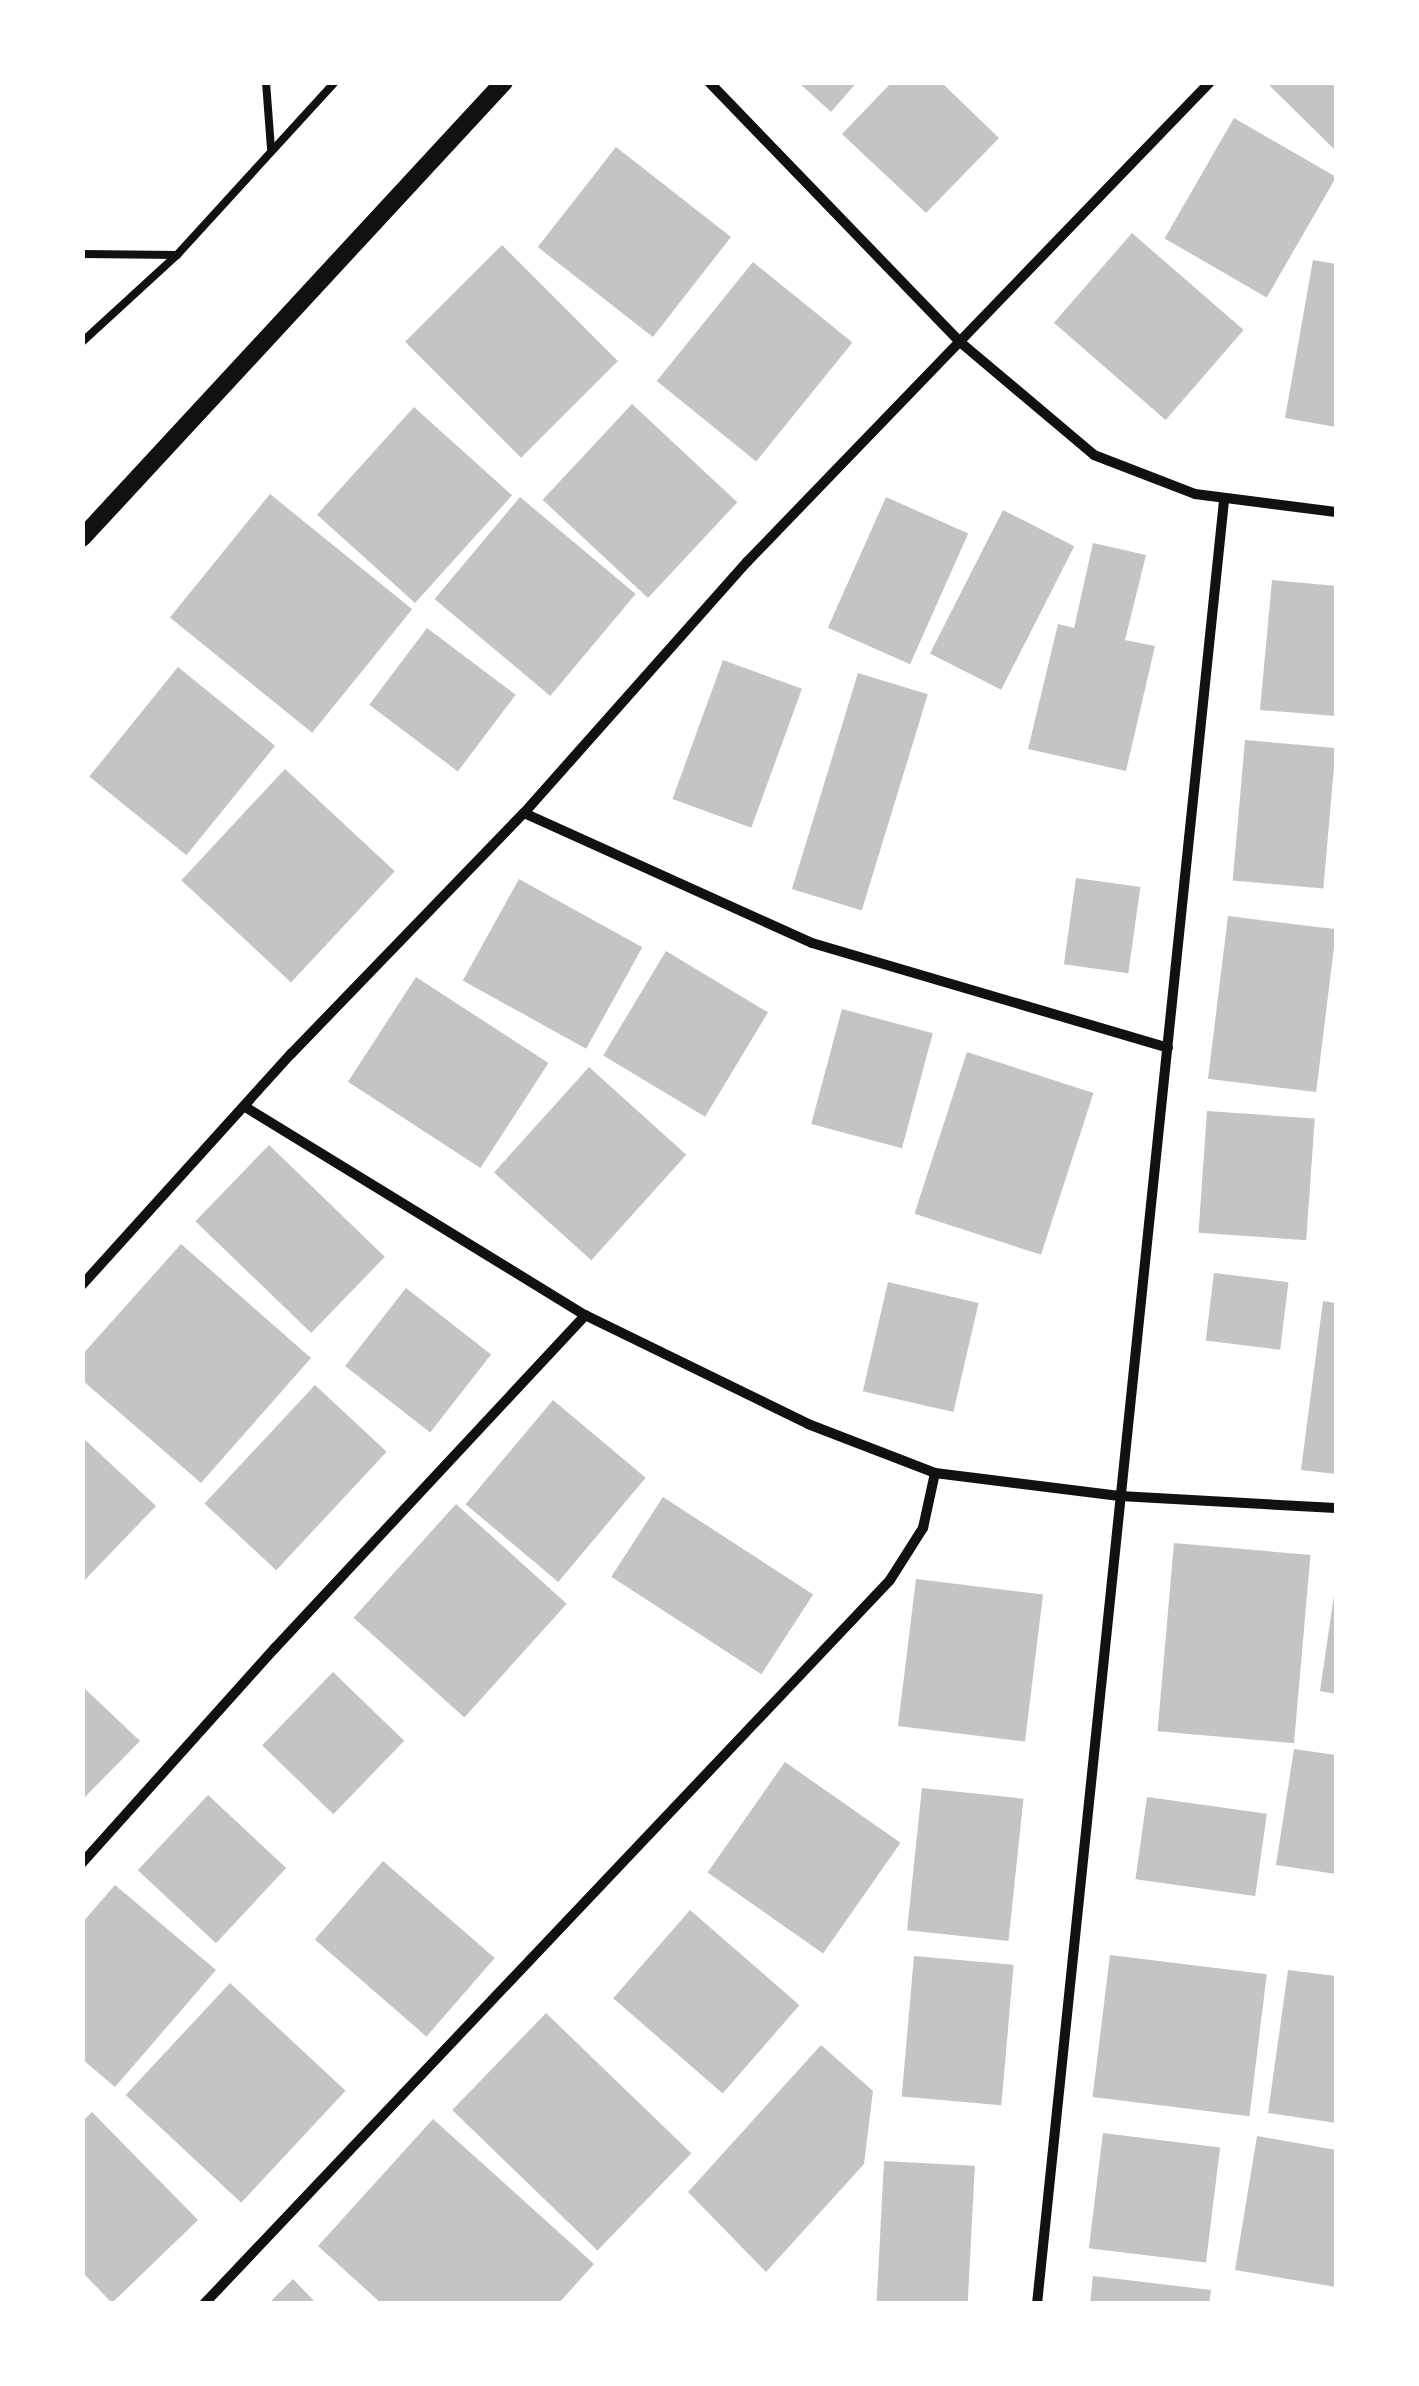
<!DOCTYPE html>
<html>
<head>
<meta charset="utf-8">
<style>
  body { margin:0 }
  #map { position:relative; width:1419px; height:2386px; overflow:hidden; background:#fff; font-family:"DM Sans",sans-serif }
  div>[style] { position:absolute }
  .building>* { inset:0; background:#c4c4c4; transform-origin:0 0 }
  .service>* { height:8px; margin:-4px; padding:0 4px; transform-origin:4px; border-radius:4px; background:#111 }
  .minor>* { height:10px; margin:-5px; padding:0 5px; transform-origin:5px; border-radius:5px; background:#111 }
  .tertiary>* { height:18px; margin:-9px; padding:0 9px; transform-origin:9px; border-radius:9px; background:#111 }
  span { translate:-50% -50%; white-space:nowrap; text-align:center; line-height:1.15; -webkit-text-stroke:9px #fff; paint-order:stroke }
  .frame { position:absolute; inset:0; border:85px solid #fff; pointer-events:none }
</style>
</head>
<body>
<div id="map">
  <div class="building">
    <div style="clip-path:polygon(798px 82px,857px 82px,831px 112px)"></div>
    <div style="clip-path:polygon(892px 82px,941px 82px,999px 138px,926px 213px,842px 134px)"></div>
    <div style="clip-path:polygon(1266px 82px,1336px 82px,1336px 151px)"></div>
    <div style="left:1234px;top:118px;width:118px;height:139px;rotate:30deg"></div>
    <div style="left:616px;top:147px;width:146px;height:127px;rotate:38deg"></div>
    <div style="left:1132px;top:233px;width:148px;height:119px;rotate:41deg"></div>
    <div style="left:502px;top:245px;width:164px;height:137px;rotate:45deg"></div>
    <div style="clip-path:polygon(1313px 260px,1336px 264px,1336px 427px,1285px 418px)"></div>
    <div style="left:753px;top:262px;width:128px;height:153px;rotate:39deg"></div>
    <div style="left:632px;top:404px;width:144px;height:131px;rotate:43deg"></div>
    <div style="left:414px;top:407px;width:132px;height:145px;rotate:42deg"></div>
    <div style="left:270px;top:494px;width:183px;height:159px;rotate:39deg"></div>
    <div style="left:520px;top:497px;width:151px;height:133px;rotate:40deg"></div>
    <div style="left:886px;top:497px;width:90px;height:143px;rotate:24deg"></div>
    <div style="left:1003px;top:510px;width:80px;height:161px;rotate:27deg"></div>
    <div style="clip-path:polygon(1093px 543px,1146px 555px,1125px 640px,1155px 646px,1126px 771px,1028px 749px,1058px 624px,1074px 628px)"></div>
    <div style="clip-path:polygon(1272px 580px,1336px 586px,1336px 716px,1260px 710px)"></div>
    <div style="left:427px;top:628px;width:111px;height:96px;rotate:37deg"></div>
    <div style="left:723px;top:660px;width:84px;height:148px;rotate:20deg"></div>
    <div style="left:178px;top:667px;width:125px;height:141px;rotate:39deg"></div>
    <div style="left:858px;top:673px;width:73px;height:226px;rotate:17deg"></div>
    <div style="left:1245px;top:740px;width:91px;height:141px;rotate:5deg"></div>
    <div style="left:285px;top:769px;width:150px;height:152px;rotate:43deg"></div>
    <div style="left:1076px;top:878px;width:65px;height:87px;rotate:8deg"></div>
    <div style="left:519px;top:879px;width:141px;height:116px;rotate:29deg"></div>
    <div style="left:1228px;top:916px;width:109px;height:164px;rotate:7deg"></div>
    <div style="left:666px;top:951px;width:119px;height:122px;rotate:31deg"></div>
    <div style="left:416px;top:977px;width:158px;height:125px;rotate:33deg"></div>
    <div style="left:842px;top:1009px;width:94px;height:119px;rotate:15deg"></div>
    <div style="left:967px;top:1052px;width:133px;height:170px;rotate:18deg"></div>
    <div style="left:589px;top:1067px;width:131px;height:142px;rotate:42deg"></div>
    <div style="left:1207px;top:1111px;width:108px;height:122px;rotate:4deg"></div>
    <div style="left:269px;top:1145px;width:161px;height:106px;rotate:44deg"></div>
    <div style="clip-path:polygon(181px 1244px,311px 1358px,201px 1483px,82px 1380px,82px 1355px)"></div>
    <div style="left:1214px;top:1273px;width:75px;height:68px;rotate:7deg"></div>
    <div style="left:888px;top:1282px;width:93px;height:112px;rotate:13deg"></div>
    <div style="left:406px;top:1288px;width:108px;height:99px;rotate:38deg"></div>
    <div style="clip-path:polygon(1323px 1301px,1336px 1303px,1336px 1474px,1301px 1470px)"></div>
    <div style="left:315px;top:1385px;width:98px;height:162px;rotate:43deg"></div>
    <div style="left:553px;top:1400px;width:121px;height:136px;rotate:40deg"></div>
    <div style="clip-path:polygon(82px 1437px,156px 1506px,82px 1583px)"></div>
    <div style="left:663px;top:1497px;width:179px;height:95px;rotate:33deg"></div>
    <div style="left:456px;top:1504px;width:149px;height:153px;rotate:42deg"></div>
    <div style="left:1174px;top:1543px;width:137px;height:189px;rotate:5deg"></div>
    <div style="left:916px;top:1579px;width:128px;height:148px;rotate:7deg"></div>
    <div style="clip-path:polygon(1334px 1595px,1336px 1596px,1336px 1694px,1320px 1691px)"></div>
    <div style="left:333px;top:1672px;width:99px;height:102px;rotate:44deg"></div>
    <div style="clip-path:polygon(82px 1686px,140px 1741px,82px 1800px)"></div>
    <div style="clip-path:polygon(1294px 1749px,1336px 1755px,1336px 1874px,1276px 1865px)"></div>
    <div style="left:785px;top:1762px;width:141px;height:135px;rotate:35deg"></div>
    <div style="left:922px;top:1788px;width:102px;height:143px;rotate:6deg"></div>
    <div style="left:208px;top:1795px;width:107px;height:103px;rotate:43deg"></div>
    <div style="left:1147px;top:1797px;width:121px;height:83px;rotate:8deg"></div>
    <div style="left:383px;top:1861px;width:148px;height:104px;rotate:41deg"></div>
    <div style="clip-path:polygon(115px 1885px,216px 1970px,115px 2087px,82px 2059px,82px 1923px)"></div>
    <div style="left:690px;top:1910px;width:145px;height:117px;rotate:41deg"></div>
    <div style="left:1110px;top:1955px;width:158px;height:143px;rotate:7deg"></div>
    <div style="left:914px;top:1956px;width:100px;height:141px;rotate:5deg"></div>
    <div style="clip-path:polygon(1288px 1970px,1336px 1976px,1336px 2123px,1268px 2113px)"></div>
    <div style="left:230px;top:1983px;width:158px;height:153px;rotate:43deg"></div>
    <div style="left:546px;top:2013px;width:202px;height:135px;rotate:44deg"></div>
    <div style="clip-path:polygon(821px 2045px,873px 2091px,864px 2164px,766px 2272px,688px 2192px)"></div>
    <div style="clip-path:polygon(92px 2112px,198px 2220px,112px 2303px,82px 2272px,82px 2122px)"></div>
    <div style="clip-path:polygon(433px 2119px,594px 2264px,558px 2304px,382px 2304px,318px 2246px)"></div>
    <div style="left:1103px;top:2133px;width:118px;height:116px;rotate:7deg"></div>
    <div style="clip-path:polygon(1257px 2136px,1336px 2150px,1336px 2287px,1235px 2270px)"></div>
    <div style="left:884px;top:2161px;width:91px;height:143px;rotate:3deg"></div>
    <div style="clip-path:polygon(1093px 2276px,1211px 2290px,1209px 2304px,1090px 2304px)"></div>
    <div style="clip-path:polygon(293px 2279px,317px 2304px,268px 2304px)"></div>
  </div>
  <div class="service">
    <div style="left:266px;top:82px;width:67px;rotate:85.7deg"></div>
    <div style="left:82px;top:254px;width:95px;rotate:0.6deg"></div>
    <div style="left:82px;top:342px;width:129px;rotate:-42.5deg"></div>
    <div style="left:177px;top:255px;width:234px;rotate:-47.6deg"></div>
  </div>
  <div class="minor">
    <div style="left:709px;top:82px;width:361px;rotate:46deg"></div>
    <div style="left:960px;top:342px;width:175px;rotate:40.1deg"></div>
    <div style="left:1094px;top:455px;width:108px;rotate:21.1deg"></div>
    <div style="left:1195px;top:494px;width:142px;rotate:7.3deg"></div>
    <div style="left:524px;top:813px;width:316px;rotate:24.3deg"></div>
    <div style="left:812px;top:943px;width:371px;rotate:16.4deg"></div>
    <div style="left:247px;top:1108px;width:396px;rotate:31.5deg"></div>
    <div style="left:585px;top:1315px;width:248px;rotate:26deg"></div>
    <div style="left:808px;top:1424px;width:136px;rotate:21.1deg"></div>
    <div style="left:935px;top:1473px;width:186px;rotate:7.1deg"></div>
    <div style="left:1120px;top:1496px;width:216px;rotate:3.2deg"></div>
    <div style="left:82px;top:1285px;width:312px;rotate:-47.9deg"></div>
    <div style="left:291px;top:1054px;width:335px;rotate:-46deg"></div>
    <div style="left:524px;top:813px;width:336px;rotate:-48.4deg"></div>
    <div style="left:747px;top:562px;width:667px;rotate:-46.03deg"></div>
    <div style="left:82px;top:1863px;width:289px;rotate:-48.1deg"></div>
    <div style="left:275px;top:1648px;width:455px;rotate:-47deg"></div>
    <div style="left:204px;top:2304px;width:997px;rotate:-46.54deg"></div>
    <div style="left:890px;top:1580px;width:62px;rotate:-57.6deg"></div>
    <div style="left:923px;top:1528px;width:56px;rotate:-77.7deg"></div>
    <div style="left:1037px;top:2304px;width:1814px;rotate:-84.08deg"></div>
  </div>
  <div class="tertiary">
    <div style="left:82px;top:538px;width:621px;rotate:-47.22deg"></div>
  </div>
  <div class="frame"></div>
</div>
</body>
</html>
